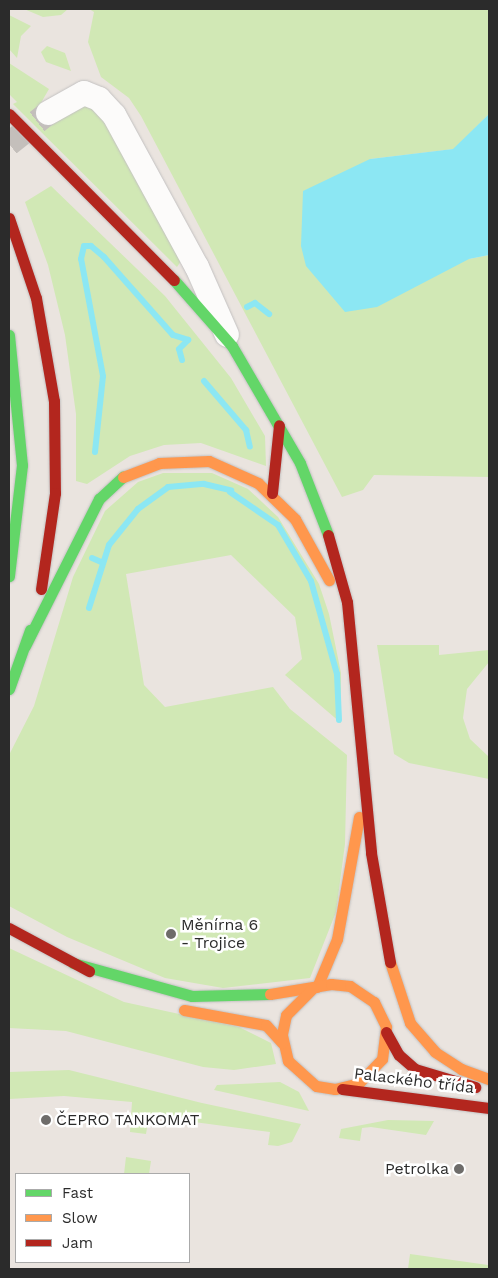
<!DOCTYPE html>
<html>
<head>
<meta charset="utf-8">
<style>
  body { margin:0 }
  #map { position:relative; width:498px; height:1278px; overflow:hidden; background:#eae4df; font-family:"Work Sans",sans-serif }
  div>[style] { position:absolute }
  .green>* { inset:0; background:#d1e8b5 }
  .water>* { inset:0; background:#8ce7f3 }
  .stream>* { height:6px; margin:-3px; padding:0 3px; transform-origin:3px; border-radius:3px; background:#8ce7f3 }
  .street-tunnel>* { height:24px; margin-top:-12px; transform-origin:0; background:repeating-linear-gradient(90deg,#c4bfbb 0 24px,transparent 0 36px) }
  .roads { filter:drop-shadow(0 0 1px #c3c1c1) drop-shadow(0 0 1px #c3c1c1) }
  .street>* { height:24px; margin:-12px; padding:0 12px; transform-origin:12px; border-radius:12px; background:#fcfbfa }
  .fast>* { height:11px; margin:-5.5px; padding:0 5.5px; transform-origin:5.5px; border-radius:5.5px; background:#63d668 }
  .slow>* { height:11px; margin:-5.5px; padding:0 5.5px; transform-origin:5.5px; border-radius:5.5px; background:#ff974d }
  .jam>* { height:11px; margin:-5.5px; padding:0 5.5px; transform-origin:5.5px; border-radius:5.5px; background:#b3261e }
  .dots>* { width:14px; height:14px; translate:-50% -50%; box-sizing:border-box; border:2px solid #fff; border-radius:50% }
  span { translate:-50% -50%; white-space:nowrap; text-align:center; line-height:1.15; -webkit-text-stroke:5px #fff; paint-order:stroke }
  .poi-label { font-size:16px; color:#2b2b2b }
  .left { translate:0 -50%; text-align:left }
  .right { translate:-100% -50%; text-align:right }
  .street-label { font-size:16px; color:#2b2b2b }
  .frame { position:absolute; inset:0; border:10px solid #2b2b2b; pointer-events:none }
  .legend { position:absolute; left:15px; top:1173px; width:175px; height:90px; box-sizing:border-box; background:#fff; border:1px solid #aaa; margin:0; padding:6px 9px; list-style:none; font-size:15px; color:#2b2b2b }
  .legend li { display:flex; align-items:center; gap:10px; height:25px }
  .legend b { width:25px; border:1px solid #aaa }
</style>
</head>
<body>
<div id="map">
  <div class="green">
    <div style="clip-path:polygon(24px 9px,68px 9px,61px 15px,43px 17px)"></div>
    <div style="clip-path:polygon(89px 9px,489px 9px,489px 114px,454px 149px,370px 159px,469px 259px,489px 255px,489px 477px,374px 475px,363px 490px,342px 497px,141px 116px,129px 98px,101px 77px,88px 42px,94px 12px)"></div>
    <div style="clip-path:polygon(9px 15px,31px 26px,21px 36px,17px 58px,9px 49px)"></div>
    <div style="clip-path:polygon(47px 46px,65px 53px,71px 71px,46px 62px,41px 52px)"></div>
    <div style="clip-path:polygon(9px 63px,49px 89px,38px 108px,50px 123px,82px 104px,99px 110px,183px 258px,177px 267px,13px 104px,17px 102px,9px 94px)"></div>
    <div style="clip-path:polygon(51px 186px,165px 296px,231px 378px,265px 436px,266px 466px,201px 443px,164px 445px,130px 456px,87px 484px,76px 481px,76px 414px,65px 335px,48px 265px,25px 202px)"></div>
    <div style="clip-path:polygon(163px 473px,212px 473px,248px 489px,278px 517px,319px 584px,329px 614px,341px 673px,341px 723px,285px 675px,302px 659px,295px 617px,231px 555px,126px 574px,144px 685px,165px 707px,273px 687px,290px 709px,347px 755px,345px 844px,336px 912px,310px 978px,223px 988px,165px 978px,67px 937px,9px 906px,9px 755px,34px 706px,73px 577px,105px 511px,138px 482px)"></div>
    <div style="clip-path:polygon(377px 645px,439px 645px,439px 655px,489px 650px,489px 662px,467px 689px,463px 718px,470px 739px,489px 757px,489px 779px,409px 763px,394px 754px)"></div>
    <div style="clip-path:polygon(9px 948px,124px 1002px,239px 1027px,271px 1043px,276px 1064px,234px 1070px,203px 1067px,66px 1031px,9px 1028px)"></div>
    <div style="clip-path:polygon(69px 1070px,202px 1103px,301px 1124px,292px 1142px,278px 1146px,268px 1145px,270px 1132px,149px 1116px,146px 1134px,130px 1132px,132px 1102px,64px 1096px,9px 1099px,9px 1072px)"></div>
    <div style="clip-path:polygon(280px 1082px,299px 1092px,309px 1111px,214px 1090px,217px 1085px)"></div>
    <div style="clip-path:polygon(388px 1120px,434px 1121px,426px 1135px,371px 1127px,362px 1128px,360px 1141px,339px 1138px,341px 1129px)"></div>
    <div style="clip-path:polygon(126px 1157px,151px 1161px,149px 1174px,124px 1174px)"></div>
    <div style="clip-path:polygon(410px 1254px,488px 1265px,488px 1269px,408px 1269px)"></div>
  </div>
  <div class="water">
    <div style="clip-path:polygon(489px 114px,489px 255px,469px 259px,377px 307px,345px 312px,306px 266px,301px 246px,303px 191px,370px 159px,453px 149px)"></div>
  </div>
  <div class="stream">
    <div style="left:247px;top:307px;width:9px;rotate:-27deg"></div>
    <div style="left:255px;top:303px;width:18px;rotate:38deg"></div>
    <div style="left:182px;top:360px;width:11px;rotate:-105deg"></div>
    <div style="left:179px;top:349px;width:13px;rotate:-45deg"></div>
    <div style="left:204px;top:381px;width:65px;rotate:49.4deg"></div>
    <div style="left:246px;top:430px;width:17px;rotate:77deg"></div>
    <div style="left:95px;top:452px;width:76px;rotate:-84deg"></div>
    <div style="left:103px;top:376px;width:119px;rotate:-100.6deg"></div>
    <div style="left:81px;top:259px;width:13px;rotate:-77deg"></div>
    <div style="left:84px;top:246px;width:7px"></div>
    <div style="left:91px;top:246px;width:17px;rotate:40deg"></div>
    <div style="left:104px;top:257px;width:104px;rotate:48.5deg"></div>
    <div style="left:173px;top:335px;width:16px;rotate:18deg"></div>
    <div style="left:230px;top:492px;width:58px;rotate:34.5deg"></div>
    <div style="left:278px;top:525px;width:65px;rotate:59.5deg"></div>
    <div style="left:311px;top:581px;width:97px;rotate:74.4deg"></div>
    <div style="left:337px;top:674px;width:46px;rotate:87.5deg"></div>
    <div style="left:92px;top:558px;width:10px;rotate:24deg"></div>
    <div style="left:89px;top:608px;width:66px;rotate:-72.4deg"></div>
    <div style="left:109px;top:545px;width:46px;rotate:-51.1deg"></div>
    <div style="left:138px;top:509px;width:37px;rotate:-36deg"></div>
    <div style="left:168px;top:487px;width:36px;rotate:-5deg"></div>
    <div style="left:204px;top:484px;width:28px;rotate:13deg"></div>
  </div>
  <div class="street-tunnel">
    <div style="left:9px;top:144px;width:50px;rotate:-38.5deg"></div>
  </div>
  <div class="roads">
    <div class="street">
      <div style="left:48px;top:113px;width:41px;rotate:-29.1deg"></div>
      <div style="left:84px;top:93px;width:16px;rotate:22deg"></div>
      <div style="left:99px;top:99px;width:22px;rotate:47deg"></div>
      <div style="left:114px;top:115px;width:173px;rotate:61.4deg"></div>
      <div style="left:197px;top:267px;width:74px;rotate:66.2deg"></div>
    </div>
    <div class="fast">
      <div style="left:174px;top:280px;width:88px;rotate:48.7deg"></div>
      <div style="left:232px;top:346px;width:135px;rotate:59.8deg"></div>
      <div style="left:300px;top:463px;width:77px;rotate:68.7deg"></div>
      <div style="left:9px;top:335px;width:131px;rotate:84.3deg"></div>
      <div style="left:22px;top:465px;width:112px;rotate:96.7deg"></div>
      <div style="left:25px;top:646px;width:165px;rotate:-63.3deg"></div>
      <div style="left:99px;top:499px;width:33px;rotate:-43deg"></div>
      <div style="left:9px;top:689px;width:63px;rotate:-70.4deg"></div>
      <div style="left:73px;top:963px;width:123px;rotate:15.5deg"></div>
      <div style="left:192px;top:996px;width:78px;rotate:-1.5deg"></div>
    </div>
    <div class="slow">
      <div style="left:123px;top:477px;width:39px;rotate:-21deg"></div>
      <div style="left:159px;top:463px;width:50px;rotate:-2.3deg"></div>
      <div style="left:209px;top:461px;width:54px;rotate:24.2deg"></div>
      <div style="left:258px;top:483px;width:52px;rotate:44.2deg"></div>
      <div style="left:295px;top:519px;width:70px;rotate:60.9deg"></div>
      <div style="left:390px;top:962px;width:64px;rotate:71.8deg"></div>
      <div style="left:410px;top:1023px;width:38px;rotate:49deg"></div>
      <div style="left:435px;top:1052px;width:31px;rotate:33deg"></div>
      <div style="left:461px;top:1069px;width:30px;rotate:20deg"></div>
      <div style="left:317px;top:987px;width:52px;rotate:-67.4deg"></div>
      <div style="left:337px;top:939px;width:124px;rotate:-79.8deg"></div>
      <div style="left:270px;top:994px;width:62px;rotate:-9.3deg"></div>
      <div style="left:331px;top:984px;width:19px;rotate:6deg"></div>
      <div style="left:350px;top:986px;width:29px;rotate:34deg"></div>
      <div style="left:374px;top:1002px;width:28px;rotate:64deg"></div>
      <div style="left:386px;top:1027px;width:32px;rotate:97deg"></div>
      <div style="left:382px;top:1059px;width:33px;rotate:134deg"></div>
      <div style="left:359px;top:1083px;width:25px;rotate:166deg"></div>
      <div style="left:335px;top:1089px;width:19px;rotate:-171deg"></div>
      <div style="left:316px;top:1086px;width:38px;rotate:-138deg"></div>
      <div style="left:288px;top:1061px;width:28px;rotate:-103deg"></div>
      <div style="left:282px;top:1034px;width:19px;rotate:-78deg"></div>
      <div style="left:286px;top:1015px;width:38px;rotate:-45deg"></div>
      <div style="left:184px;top:1010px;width:83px;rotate:10.4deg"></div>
      <div style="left:266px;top:1025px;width:24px;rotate:48deg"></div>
    </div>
    <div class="jam">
      <div style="left:9px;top:114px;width:234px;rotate:45.2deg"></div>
      <div style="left:9px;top:218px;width:84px;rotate:71.4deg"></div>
      <div style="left:36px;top:298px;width:105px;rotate:80.1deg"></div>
      <div style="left:54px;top:401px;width:92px;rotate:89.4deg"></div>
      <div style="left:55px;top:493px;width:97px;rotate:98.3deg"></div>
      <div style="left:272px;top:493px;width:68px;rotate:-84.1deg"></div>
      <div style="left:328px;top:535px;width:70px;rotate:74.2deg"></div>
      <div style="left:347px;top:602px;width:252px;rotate:84.5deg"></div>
      <div style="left:371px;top:853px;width:111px;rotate:80.1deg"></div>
      <div style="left:9px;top:928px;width:91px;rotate:28.3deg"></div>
      <div style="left:386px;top:1032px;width:26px;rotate:61deg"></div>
      <div style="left:399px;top:1055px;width:21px;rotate:41deg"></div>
      <div style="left:415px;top:1069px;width:63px;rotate:16.7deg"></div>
      <div style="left:342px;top:1089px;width:148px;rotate:7.4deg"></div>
    </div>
  </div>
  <div class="dots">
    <div style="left:171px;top:934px;background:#6e6c6a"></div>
    <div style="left:46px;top:1120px;background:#6e6c6a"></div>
    <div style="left:459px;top:1169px;background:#6e6c6a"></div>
  </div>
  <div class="poi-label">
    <span class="left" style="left:181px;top:934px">Měnírna 6<br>- Trojice</span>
    <span class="left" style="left:56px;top:1120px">ČEPRO TANKOMAT</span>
    <span class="right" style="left:449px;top:1169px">Petrolka</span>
  </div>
  <div class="street-label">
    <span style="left:414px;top:1081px;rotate:7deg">Palackého třída</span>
  </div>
  <div class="frame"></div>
  <ul class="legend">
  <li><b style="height:6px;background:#63d668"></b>Fast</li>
  <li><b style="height:6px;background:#ff974d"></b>Slow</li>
  <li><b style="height:6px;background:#b3261e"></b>Jam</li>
  </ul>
</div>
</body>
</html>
